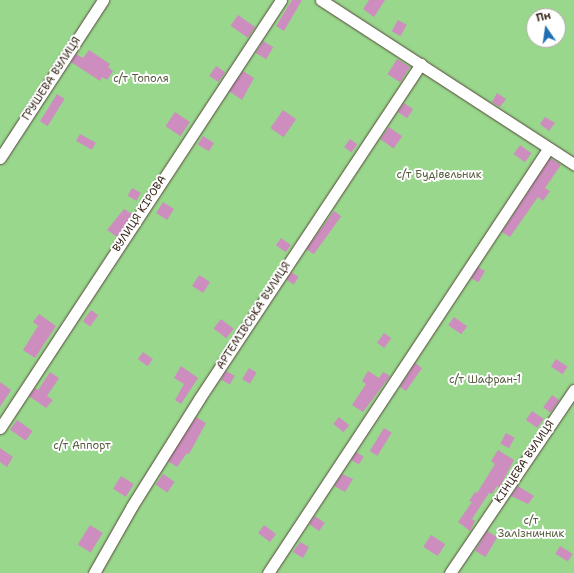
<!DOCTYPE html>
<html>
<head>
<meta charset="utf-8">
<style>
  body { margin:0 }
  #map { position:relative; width:574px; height:573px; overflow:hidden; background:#f7e9d6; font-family:"Shantell Sans",sans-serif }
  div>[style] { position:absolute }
  .green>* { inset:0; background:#99d78d }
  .building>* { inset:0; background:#cd8dbf; transform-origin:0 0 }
  .roads { filter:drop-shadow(0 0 1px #57473a) drop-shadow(0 0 1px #57473a) }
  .minor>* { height:11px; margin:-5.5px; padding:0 5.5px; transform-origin:5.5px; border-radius:5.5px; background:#fff }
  span { translate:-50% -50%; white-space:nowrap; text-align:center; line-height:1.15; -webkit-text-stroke:4px #fff; paint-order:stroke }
  .street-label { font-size:11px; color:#3b2a1e }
  .park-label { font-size:11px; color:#575e3f }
  .north { position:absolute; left:526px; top:8px; width:40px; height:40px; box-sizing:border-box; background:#fff; border:1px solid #b1aaa5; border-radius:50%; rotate:347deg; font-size:11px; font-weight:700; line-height:16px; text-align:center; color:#3b2a1e }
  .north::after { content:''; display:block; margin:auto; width:14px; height:18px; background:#1f6fb2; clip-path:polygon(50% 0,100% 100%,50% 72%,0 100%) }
</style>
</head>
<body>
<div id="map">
  <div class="green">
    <div style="clip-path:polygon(evenodd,0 0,574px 0,574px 573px,0 573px,0 0,534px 16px,558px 16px,558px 40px,534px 40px,534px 16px)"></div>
  </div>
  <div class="building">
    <div style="clip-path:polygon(292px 0,302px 0,284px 31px,276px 26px)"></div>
    <div style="clip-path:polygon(369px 0,385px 0,374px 17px,363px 9px)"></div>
    <div style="left:238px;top:15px;width:21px;height:13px;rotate:35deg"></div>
    <div style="left:398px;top:20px;width:10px;height:13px;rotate:29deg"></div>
    <div style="left:263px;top:41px;width:12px;height:14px;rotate:31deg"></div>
    <div style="clip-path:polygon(89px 50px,110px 64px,108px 67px,113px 71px,107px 80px,102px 77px,100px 81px,71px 62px,76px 54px,83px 58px)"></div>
    <div style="left:397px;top:59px;width:15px;height:18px;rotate:32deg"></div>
    <div style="left:216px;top:66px;width:11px;height:12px;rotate:34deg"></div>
    <div style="clip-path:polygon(243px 71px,254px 78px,242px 100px,229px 91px)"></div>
    <div style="clip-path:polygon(497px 93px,506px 99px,500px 107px,492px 102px)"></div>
    <div style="left:57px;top:94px;width:9px;height:32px;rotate:32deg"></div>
    <div style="left:404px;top:103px;width:11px;height:11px;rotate:34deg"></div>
    <div style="left:283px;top:110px;width:16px;height:22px;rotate:35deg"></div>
    <div style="left:175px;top:112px;width:18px;height:17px;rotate:34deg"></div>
    <div style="clip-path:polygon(545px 117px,555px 123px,549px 131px,540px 124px)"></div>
    <div style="left:389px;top:127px;width:16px;height:15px;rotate:35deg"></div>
    <div style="left:80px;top:134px;width:18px;height:8px;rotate:29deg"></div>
    <div style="left:203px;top:136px;width:13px;height:10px;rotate:32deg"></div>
    <div style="left:350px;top:139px;width:9px;height:10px;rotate:36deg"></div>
    <div style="left:520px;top:145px;width:14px;height:11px;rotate:36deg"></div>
    <div style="clip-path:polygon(550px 158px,561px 165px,545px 188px,550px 191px,543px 201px,538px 197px,510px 237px,502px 232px)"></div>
    <div style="left:132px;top:188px;width:10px;height:9px;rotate:29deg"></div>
    <div style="left:163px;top:202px;width:13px;height:13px;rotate:32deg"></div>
    <div style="clip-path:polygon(124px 209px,132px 214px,117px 237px,107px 230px)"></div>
    <div style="left:334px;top:211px;width:9px;height:47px;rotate:36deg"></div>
    <div style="left:281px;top:238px;width:12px;height:9px;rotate:35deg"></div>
    <div style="left:478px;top:267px;width:8px;height:13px;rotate:30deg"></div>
    <div style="left:291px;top:272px;width:9px;height:9px;rotate:32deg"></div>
    <div style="left:199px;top:275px;width:13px;height:13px;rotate:32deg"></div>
    <div style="left:91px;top:310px;width:9px;height:14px;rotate:36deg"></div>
    <div style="clip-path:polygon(39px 314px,56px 326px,35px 358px,23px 350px,38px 326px,33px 322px)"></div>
    <div style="left:454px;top:317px;width:16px;height:10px;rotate:35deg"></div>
    <div style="left:221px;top:319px;width:16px;height:12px;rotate:38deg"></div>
    <div style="left:384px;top:333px;width:9px;height:12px;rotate:36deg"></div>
    <div style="left:143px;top:352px;width:12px;height:9px;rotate:35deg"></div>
    <div style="left:556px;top:359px;width:14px;height:9px;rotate:34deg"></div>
    <div style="clip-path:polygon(415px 363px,422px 368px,406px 391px,400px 387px)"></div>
    <div style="clip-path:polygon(181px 366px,198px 378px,181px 404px,175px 400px,184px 384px,174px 378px)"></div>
    <div style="left:249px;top:368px;width:9px;height:13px;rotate:32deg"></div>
    <div style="left:226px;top:371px;width:10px;height:10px;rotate:29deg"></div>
    <div style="clip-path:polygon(368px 371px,379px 378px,383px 372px,390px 376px,363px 412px,352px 405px,366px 384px,362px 381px)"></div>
    <div style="clip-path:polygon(50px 372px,59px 378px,47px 396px,53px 400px,46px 408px,29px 396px,35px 388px,38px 390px)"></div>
    <div style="clip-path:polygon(0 382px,11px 390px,0 407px)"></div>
    <div style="left:552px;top:395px;width:9px;height:15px;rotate:36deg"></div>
    <div style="left:532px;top:411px;width:14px;height:11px;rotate:34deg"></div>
    <div style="clip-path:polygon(196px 417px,206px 423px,189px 454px,187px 453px,177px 467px,168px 461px)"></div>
    <div style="left:339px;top:417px;width:13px;height:9px;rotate:39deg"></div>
    <div style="left:17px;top:420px;width:19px;height:12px;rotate:35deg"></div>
    <div style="left:384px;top:428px;width:9px;height:27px;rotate:32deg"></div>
    <div style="left:506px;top:433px;width:10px;height:12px;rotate:29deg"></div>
    <div style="clip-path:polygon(0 448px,13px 457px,7px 467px,0 462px)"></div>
    <div style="clip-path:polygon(498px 450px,514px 460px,499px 488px,497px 486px,492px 494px,489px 493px,472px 519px,475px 521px,470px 531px,458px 522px,472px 502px,469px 501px,475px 492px,477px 493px,495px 464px,491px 461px)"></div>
    <div style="left:356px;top:452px;width:9px;height:9px;rotate:32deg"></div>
    <div style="left:163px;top:474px;width:14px;height:13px;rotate:34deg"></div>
    <div style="clip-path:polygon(342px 474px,353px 479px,345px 492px,334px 486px)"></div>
    <div style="left:121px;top:476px;width:15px;height:15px;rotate:32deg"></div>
    <div style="clip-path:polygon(518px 486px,534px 496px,528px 504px,511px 496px)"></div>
    <div style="left:315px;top:516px;width:12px;height:10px;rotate:35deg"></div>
    <div style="left:90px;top:525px;width:15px;height:23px;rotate:32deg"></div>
    <div style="left:264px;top:525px;width:15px;height:10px;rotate:37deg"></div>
    <div style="left:487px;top:531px;width:12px;height:23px;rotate:31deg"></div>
    <div style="left:431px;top:535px;width:17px;height:14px;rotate:33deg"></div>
    <div style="clip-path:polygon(300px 542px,309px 547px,303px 558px,293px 552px)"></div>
    <div style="left:560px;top:546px;width:15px;height:9px;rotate:32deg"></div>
  </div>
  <div class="roads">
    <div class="minor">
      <div style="left:321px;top:0;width:302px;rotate:33deg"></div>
      <div style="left:0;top:158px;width:189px;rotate:-56.9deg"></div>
      <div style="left:0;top:428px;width:512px;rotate:-56.71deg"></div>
      <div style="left:94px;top:573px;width:77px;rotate:-60.4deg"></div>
      <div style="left:132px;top:506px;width:126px;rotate:-57.9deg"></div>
      <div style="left:199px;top:399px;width:402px;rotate:-56.5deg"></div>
      <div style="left:268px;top:573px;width:508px;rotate:-56.56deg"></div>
      <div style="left:450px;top:573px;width:221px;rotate:-55.9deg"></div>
    </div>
  </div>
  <div class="street-label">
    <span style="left:52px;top:79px;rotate:-57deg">ГРУШЕВА ВУЛИЦЯ</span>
    <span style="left:140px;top:214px;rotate:-57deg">ВУЛИЦЯ КІРОВА</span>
    <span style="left:254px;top:316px;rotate:-57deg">АРТЕМІВСЬКА ВУЛИЦЯ</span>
    <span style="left:525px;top:462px;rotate:-56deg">КІНЦЕВА ВУЛИЦЯ</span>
  </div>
  <div class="park-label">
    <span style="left:141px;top:79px">с/т Тополя</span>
    <span style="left:439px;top:175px">с/т Будівельник</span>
    <span style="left:485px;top:380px">с/т Шафран-1</span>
    <span style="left:82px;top:446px">с/т Аппорт</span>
    <span style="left:531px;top:528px">с/т<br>Залізничник</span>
  </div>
  <div class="north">Пн</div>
</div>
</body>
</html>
